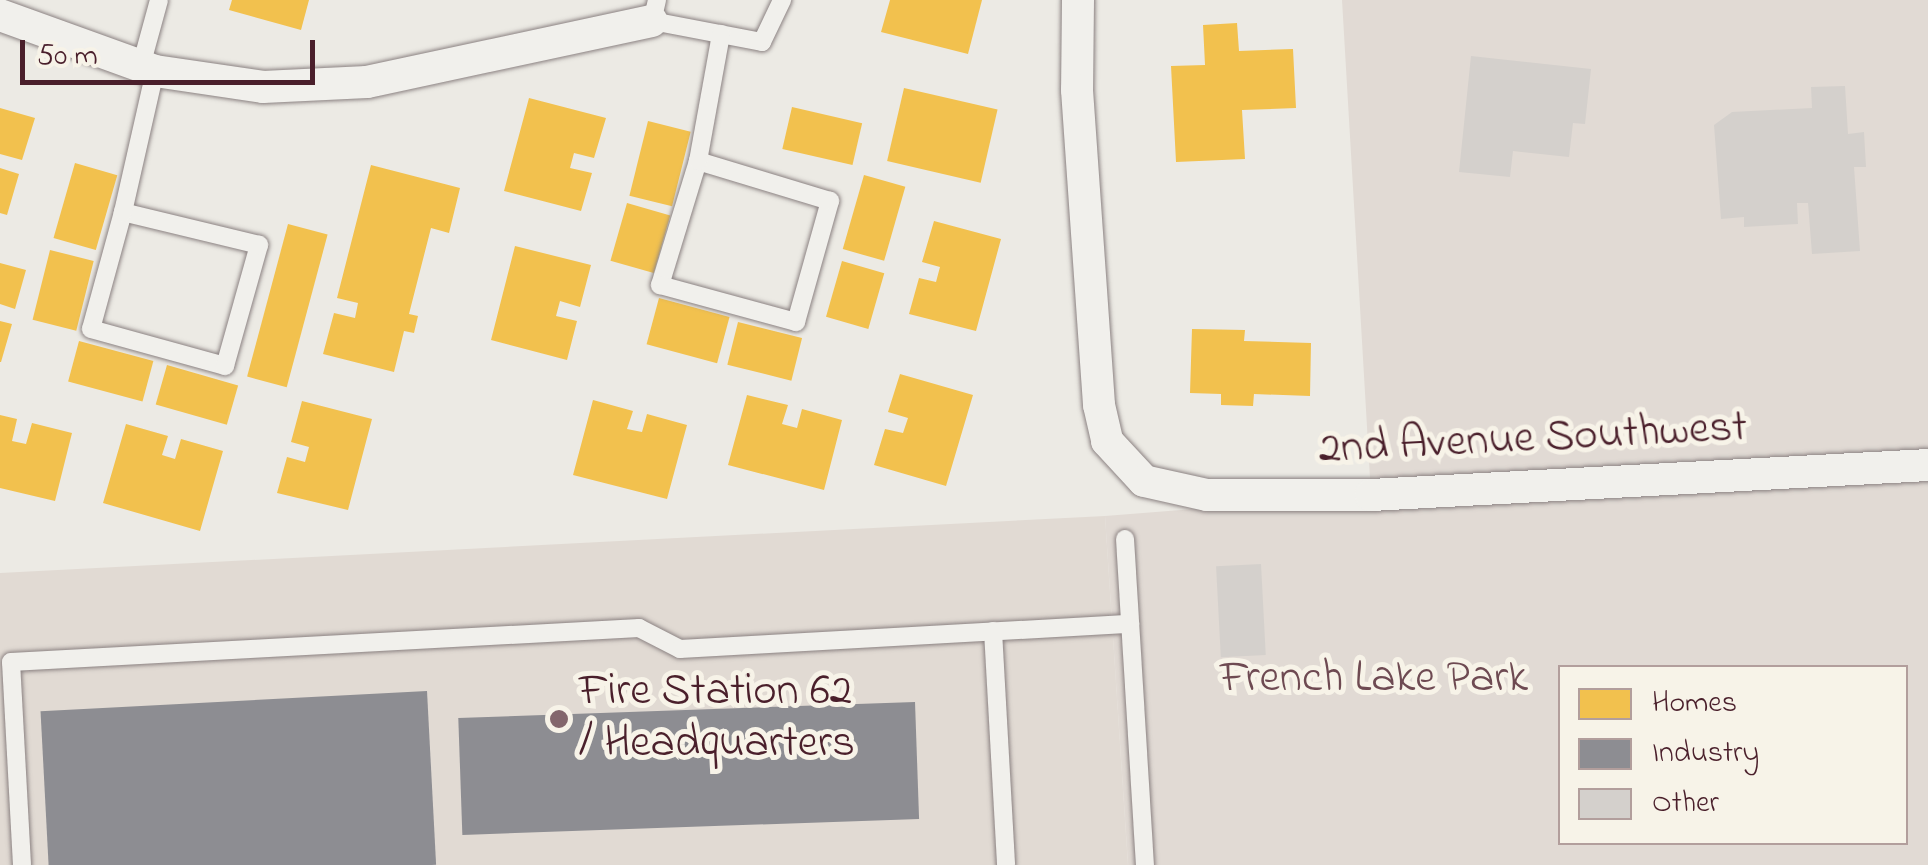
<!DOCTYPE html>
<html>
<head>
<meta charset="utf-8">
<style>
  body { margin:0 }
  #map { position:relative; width:1928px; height:865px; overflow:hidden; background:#eceae4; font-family:"Indie Flower",sans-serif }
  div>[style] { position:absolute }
  .built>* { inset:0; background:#e1dad3 }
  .green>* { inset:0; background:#e1dad4 }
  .homes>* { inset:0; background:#f2c14e; transform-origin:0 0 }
  .industry>* { inset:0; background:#8d8d92; transform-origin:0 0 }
  .building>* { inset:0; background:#d4d0cc; transform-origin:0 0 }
  .roads { filter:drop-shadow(0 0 2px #8b8282) drop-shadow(0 0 2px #8b8282) }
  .lane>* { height:18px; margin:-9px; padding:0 9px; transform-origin:9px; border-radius:9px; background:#f1f0ec }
  .street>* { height:32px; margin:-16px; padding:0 16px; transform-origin:16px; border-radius:16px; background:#f1f0ec }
  .dots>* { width:28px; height:28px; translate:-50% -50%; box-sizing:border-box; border:5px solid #f7f3e8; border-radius:50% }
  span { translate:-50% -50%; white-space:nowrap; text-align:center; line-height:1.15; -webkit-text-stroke:10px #f7f3e8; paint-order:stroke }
  .street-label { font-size:45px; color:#4a1f2b }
  .park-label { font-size:45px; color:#6e4a52 }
  .poi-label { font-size:45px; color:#4a1f2b }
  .left { translate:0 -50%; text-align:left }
  .legend { position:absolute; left:1558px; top:665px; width:350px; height:180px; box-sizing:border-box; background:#f7f3e8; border:2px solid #b29e9c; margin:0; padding:12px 18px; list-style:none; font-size:30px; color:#4a1f2b }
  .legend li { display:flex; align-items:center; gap:20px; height:50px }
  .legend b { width:50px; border:2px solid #b29e9c }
  .scale { position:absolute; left:20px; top:40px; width:295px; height:45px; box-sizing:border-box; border:5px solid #4a1f2b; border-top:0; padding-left:12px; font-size:30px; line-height:35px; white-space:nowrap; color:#4a1f2b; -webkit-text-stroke:8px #f7f3e8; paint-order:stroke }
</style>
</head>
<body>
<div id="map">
  <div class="built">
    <div style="clip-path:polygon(1105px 516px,1128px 865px,0 865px,0 573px)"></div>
  </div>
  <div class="green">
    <div style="clip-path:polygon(evenodd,1342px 0,1928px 0,1928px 865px,1128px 865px,1105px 516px,1371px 495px,1342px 0,1560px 668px,1906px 668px,1906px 842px,1560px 842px,1560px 668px)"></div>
  </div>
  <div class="homes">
    <div style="clip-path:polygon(232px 0,309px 0,301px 30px,229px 10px)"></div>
    <div style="clip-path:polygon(890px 0,982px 0,968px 54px,881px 32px)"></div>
    <div style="clip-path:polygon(1237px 23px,1239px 51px,1293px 49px,1296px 108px,1242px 110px,1245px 159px,1176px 162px,1171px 66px,1205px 65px,1203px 25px)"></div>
    <div style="left:904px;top:88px;width:96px;height:75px;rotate:13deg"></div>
    <div style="clip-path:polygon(529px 98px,606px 118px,594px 158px,574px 153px,570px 168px,592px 173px,581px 211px,504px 191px)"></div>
    <div style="left:792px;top:107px;width:72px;height:43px;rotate:13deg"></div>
    <div style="clip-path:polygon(0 108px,35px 118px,22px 160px,0 154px)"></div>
    <div style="left:648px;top:121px;width:44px;height:77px;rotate:14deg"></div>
    <div style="left:75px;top:163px;width:44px;height:78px;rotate:16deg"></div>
    <div style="clip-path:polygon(371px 165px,460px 188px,449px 233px,431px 228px,409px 314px,418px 316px,414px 333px,404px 331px,394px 372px,323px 354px,334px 313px,355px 318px,358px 303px,337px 298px)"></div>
    <div style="clip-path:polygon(0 168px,19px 174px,7px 215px,0 213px)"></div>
    <div style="left:864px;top:175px;width:43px;height:77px;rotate:16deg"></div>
    <div style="left:627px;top:203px;width:45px;height:60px;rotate:16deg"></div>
    <div style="clip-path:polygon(934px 221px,1001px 239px,976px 331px,909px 314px,919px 278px,936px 282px,940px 267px,922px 262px)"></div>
    <div style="left:288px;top:224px;width:41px;height:158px;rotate:15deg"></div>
    <div style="clip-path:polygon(515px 246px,591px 265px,580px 307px,560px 301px,556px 316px,577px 321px,567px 360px,491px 340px)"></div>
    <div style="left:50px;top:250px;width:45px;height:72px;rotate:14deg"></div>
    <div style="left:842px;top:261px;width:44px;height:58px;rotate:16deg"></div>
    <div style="clip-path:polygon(0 263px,26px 270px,15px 309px,0 304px)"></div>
    <div style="left:659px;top:298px;width:73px;height:48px;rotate:15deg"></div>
    <div style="clip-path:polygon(0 321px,12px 324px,1px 362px,0 362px)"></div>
    <div style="left:738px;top:322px;width:66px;height:44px;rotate:14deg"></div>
    <div style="clip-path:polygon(1192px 329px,1245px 330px,1244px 341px,1311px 343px,1310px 396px,1254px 394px,1253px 406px,1221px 405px,1221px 394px,1190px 393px)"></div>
    <div style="left:79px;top:341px;width:77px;height:42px;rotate:15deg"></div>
    <div style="left:167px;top:365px;width:74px;height:41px;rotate:16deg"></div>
    <div style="clip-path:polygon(900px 374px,973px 395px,946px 486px,874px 465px,885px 429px,903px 433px,908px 418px,888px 412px)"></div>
    <div style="clip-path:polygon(747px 395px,788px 405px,782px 424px,797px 428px,802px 409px,842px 420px,824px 490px,728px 465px)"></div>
    <div style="clip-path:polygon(593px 400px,633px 411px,627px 429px,642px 432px,647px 414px,687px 425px,667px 499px,573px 475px)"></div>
    <div style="clip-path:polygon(302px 401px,372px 419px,348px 510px,277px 493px,287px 457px,305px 462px,309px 447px,291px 442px)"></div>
    <div style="clip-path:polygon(0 415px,17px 419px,12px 441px,26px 444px,32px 423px,72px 433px,55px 501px,0 488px)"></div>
    <div style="clip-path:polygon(126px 424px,168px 436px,162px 455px,175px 459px,181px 439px,223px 451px,200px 531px,103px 503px)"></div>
  </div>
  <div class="industry">
    <div style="left:427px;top:691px;width:174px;height:387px;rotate:87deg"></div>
    <div style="left:915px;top:702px;width:117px;height:457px;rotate:88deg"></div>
  </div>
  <div class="building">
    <div style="clip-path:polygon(1471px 56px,1591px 69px,1585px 124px,1573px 123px,1569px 157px,1513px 151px,1510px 177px,1459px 172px)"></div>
    <div style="clip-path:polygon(1845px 86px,1848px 134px,1864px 132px,1866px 167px,1854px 167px,1860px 251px,1812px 254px,1808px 203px,1797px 203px,1798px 224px,1744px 227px,1744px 217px,1721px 219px,1714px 125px,1732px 112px,1812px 108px,1811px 87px)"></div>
    <div style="left:1261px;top:564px;width:91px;height:45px;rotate:87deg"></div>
  </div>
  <div class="roads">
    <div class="lane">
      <div style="left:657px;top:0;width:22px;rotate:103deg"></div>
      <div style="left:652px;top:21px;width:112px;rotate:10.8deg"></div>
      <div style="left:762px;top:42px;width:47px;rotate:-64.5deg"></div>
      <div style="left:141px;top:66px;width:68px;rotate:-74.7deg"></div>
      <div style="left:698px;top:161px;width:130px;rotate:107deg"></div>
      <div style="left:660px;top:285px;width:141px;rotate:15.2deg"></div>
      <div style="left:796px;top:322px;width:126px;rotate:-74.3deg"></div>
      <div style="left:830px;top:201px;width:138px;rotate:-163.1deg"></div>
      <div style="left:698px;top:161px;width:129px;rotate:-79.7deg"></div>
      <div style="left:123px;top:212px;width:121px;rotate:105.3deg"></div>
      <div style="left:91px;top:329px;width:139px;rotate:15.4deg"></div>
      <div style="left:225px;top:366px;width:126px;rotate:-74.3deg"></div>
      <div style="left:259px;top:245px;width:140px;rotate:-166.4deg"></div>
      <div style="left:123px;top:212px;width:145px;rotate:-77.2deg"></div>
      <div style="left:1125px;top:539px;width:327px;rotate:86.5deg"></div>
      <div style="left:993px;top:631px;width:234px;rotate:86.8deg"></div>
      <div style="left:22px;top:865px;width:203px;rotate:-93.1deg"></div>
      <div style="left:11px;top:662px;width:629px;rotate:-3.1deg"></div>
      <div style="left:639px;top:628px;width:46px;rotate:27.1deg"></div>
      <div style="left:680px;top:649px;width:451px;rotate:-3.2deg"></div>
    </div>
    <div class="street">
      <div style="left:1078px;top:0;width:90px;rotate:90.6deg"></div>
      <div style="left:1077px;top:90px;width:316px;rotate:86deg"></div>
      <div style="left:1099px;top:405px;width:37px;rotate:77deg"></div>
      <div style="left:1107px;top:441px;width:54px;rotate:47.2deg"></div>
      <div style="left:1144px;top:481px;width:65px;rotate:12.5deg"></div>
      <div style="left:1207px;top:495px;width:164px"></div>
      <div style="left:1371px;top:495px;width:558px;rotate:-3.08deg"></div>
      <div style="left:0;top:15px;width:165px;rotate:19.9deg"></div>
      <div style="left:155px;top:71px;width:109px;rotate:8.4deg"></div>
      <div style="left:263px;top:87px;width:104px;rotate:-2.8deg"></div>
      <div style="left:367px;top:82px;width:291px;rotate:-12.1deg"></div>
    </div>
  </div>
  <div class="dots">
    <div style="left:559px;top:719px;background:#83666c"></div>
  </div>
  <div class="street-label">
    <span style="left:1533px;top:440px;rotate:-3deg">2nd Avenue Southwest</span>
  </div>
  <div class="park-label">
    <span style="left:1374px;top:680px">French Lake Park</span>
  </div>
  <div class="poi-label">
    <span class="left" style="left:579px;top:719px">Fire Station 62<br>/ Headquarters</span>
  </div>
  <ul class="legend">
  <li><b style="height:28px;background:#f2c14e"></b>Homes</li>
  <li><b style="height:28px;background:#8d8d92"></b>Industry</li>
  <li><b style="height:28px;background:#d4d0cc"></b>Other</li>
  </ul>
  <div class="scale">50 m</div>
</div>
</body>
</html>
